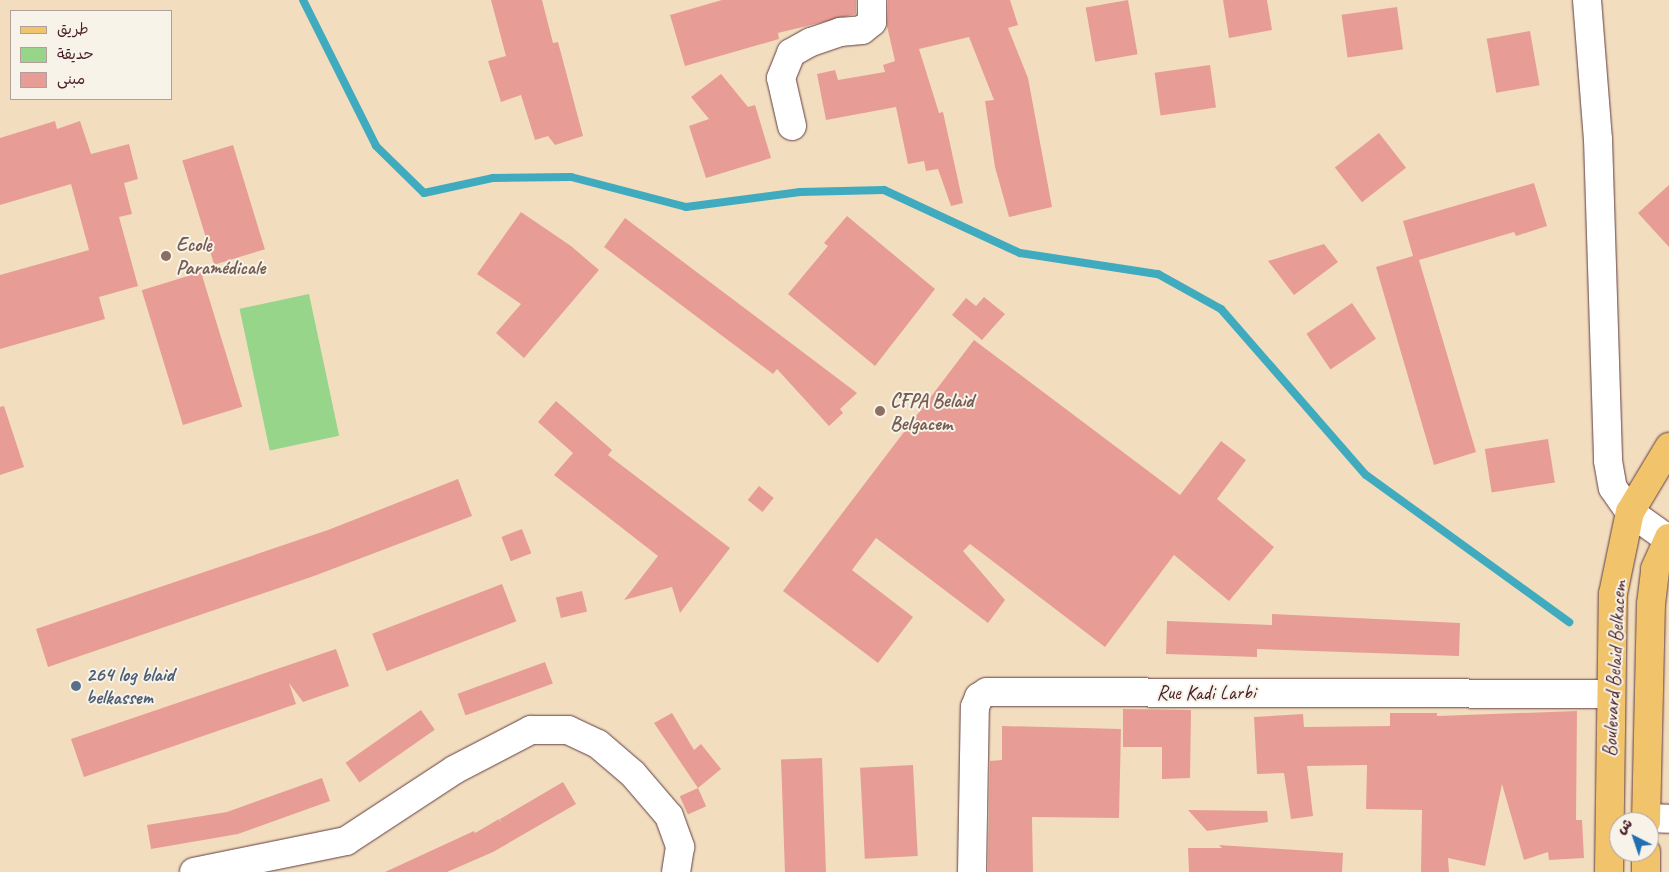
<!DOCTYPE html>
<html>
<head>
<meta charset="utf-8">
<style>
  body { margin:0 }
  #map { position:relative; width:1669px; height:872px; overflow:hidden; background:#f2debf; font-family:Caveat,"Playpen Sans Arabic",sans-serif }
  div>[style] { position:absolute }
  .green>* { inset:0; background:#97d58b; transform-origin:0 0 }
  .stream>* { height:8px; margin:-4px; padding:0 4px; transform-origin:4px; border-radius:4px; background:#40abbf }
  .building>* { inset:0; background:#e79d95; transform-origin:0 0 }
  .roads { filter:drop-shadow(0 0 1px #633c41) drop-shadow(0 0 1px #633c41) }
  .minor>* { height:28px; margin:-14px; padding:0 14px; transform-origin:14px; border-radius:14px; background:#fff }
  .major>* { height:28px; margin:-14px; padding:0 14px; transform-origin:14px; border-radius:14px; background:#f1c36a }
  .dots>* { width:14px; height:14px; translate:-50% -50%; box-sizing:border-box; border:2px solid #f7f3e8; border-radius:50% }
  span { translate:-50% -50%; white-space:nowrap; text-align:center; line-height:1.15; -webkit-text-stroke:4px #f7f3e8; paint-order:stroke }
  .education-label { font-size:20px; color:#785e54; font-weight:700 }
  .left { translate:0 -50%; text-align:left }
  .street-label { font-size:20px; color:#4a1f2b }
  .service-label { font-size:20px; color:#4e5e75; font-weight:700 }
  .legend { position:absolute; left:10px; top:10px; width:162px; height:90px; box-sizing:border-box; background:#f7f3e8; border:1px solid #b29e9c; margin:0; padding:6px 9px; list-style:none; font-size:15px; color:#4a1f2b }
  .legend li { display:flex; align-items:center; gap:10px; height:25px }
  .legend b { width:25px; border:1px solid #b29e9c }
  .north { position:absolute; left:1609px; top:812px; width:50px; height:50px; box-sizing:border-box; background:#f7f3e8; border:1px solid #b29e9c; border-radius:50%; rotate:319deg; font-size:14px; font-weight:700; line-height:20px; text-align:center; color:#4a1f2b }
  .north::after { content:''; display:block; margin:auto; width:18px; height:22px; background:#1f6fb2; clip-path:polygon(50% 0,100% 100%,50% 72%,0 100%) }
</style>
</head>
<body>
<div id="map">
  <div class="green">
    <div style="left:309px;top:294px;width:145px;height:71px;rotate:78deg"></div>
  </div>
  <div class="stream">
    <div style="left:303px;top:0;width:163px;rotate:63.4deg"></div>
    <div style="left:376px;top:146px;width:67px;rotate:44.4deg"></div>
    <div style="left:424px;top:193px;width:71px;rotate:-12.3deg"></div>
    <div style="left:493px;top:178px;width:78px;rotate:-0.7deg"></div>
    <div style="left:571px;top:177px;width:119px;rotate:14.6deg"></div>
    <div style="left:686px;top:207px;width:115px;rotate:-7.5deg"></div>
    <div style="left:800px;top:192px;width:84px;rotate:-1.4deg"></div>
    <div style="left:884px;top:190px;width:150px;rotate:24.9deg"></div>
    <div style="left:1020px;top:253px;width:140px;rotate:8.7deg"></div>
    <div style="left:1158px;top:274px;width:72px;rotate:29.1deg"></div>
    <div style="left:1221px;top:309px;width:220px;rotate:48.9deg"></div>
    <div style="left:1366px;top:475px;width:251px;rotate:35.9deg"></div>
  </div>
  <div class="building">
    <div style="clip-path:polygon(491px 0,542px 0,553px 43px,558px 42px,583px 136px,555px 145px,548px 136px,535px 140px,521px 95px,501px 102px,488px 61px,506px 56px)"></div>
    <div style="clip-path:polygon(722px 0,856px 0,856px 14px,778px 33px,779px 39px,685px 66px,670px 15px)"></div>
    <div style="clip-path:polygon(888px 0,1010px 0,1018px 25px,1008px 28px,1028px 78px,1052px 207px,1009px 217px,995px 167px,985px 101px,994px 100px,969px 37px,919px 49px,939px 113px,943px 112px,963px 203px,951px 206px,938px 169px,926px 171px,924px 161px,908px 164px,896px 107px,826px 120px,817px 74px,835px 70px,838px 80px,885px 72px,883px 65px,895px 61px,887px 26px)"></div>
    <div style="left:1128px;top:0;width:55px;height:43px;rotate:80deg"></div>
    <div style="clip-path:polygon(1223px 0,1267px 0,1272px 30px,1229px 38px)"></div>
    <div style="left:1397px;top:7px;width:43px;height:56px;rotate:82deg"></div>
    <div style="left:1530px;top:31px;width:55px;height:44px;rotate:80deg"></div>
    <div style="left:1210px;top:65px;width:43px;height:56px;rotate:82deg"></div>
    <div style="clip-path:polygon(721px 74px,748px 107px,755px 105px,771px 158px,706px 178px,689px 126px,709px 119px,691px 97px)"></div>
    <div style="clip-path:polygon(55px 121px,57px 129px,80px 121px,91px 154px,129px 144px,138px 179px,124px 183px,132px 214px,119px 217px,138px 286px,99px 297px,105px 319px,0 349px,0 275px,89px 250px,71px 184px,0 205px,0 138px)"></div>
    <div style="left:1379px;top:133px;width:44px;height:56px;rotate:52deg"></div>
    <div style="left:233px;top:145px;width:109px;height:53px;rotate:73deg"></div>
    <div style="clip-path:polygon(1534px 183px,1547px 226px,1516px 236px,1514px 232px,1419px 260px,1476px 452px,1434px 465px,1376px 267px,1413px 256px,1403px 221px)"></div>
    <div style="clip-path:polygon(1669px 185px,1669px 247px,1638px 213px)"></div>
    <div style="clip-path:polygon(521px 212px,571px 246px,599px 270px,524px 358px,496px 333px,521px 304px,477px 274px)"></div>
    <div style="clip-path:polygon(847px 216px,935px 289px,875px 366px,788px 294px,828px 246px,824px 243px)"></div>
    <div style="clip-path:polygon(625px 218px,857px 393px,840px 409px,843px 413px,829px 426px,777px 369px,773px 374px,604px 247px)"></div>
    <div style="clip-path:polygon(1324px 244px,1338px 262px,1294px 295px,1268px 261px)"></div>
    <div style="left:201px;top:272px;width:141px;height:62px;rotate:73deg"></div>
    <div style="clip-path:polygon(984px 297px,1005px 314px,982px 340px,952px 315px,966px 298px,976px 306px)"></div>
    <div style="left:1352px;top:303px;width:43px;height:55px;rotate:56deg"></div>
    <div style="clip-path:polygon(974px 340px,1180px 495px,1221px 441px,1246px 460px,1217px 499px,1274px 547px,1229px 601px,1174px 555px,1105px 647px,970px 544px,963px 551px,1005px 600px,988px 623px,876px 538px,852px 570px,913px 617px,878px 663px,783px 591px)"></div>
    <div style="clip-path:polygon(556px 401px,612px 450px,608px 455px,730px 548px,680px 613px,672px 587px,624px 600px,658px 556px,554px 475px,573px 453px,538px 422px)"></div>
    <div style="clip-path:polygon(4px 406px,24px 467px,0 475px,0 407px)"></div>
    <div style="left:1548px;top:439px;width:44px;height:64px;rotate:81deg"></div>
    <div style="clip-path:polygon(458px 479px,472px 516px,314px 576px,48px 667px,36px 629px,328px 530px)"></div>
    <div style="left:759px;top:486px;width:19px;height:18px;rotate:39deg"></div>
    <div style="left:522px;top:529px;width:26px;height:22px;rotate:69deg"></div>
    <div style="left:502px;top:584px;width:40px;height:139px;rotate:69deg"></div>
    <div style="left:582px;top:591px;width:21px;height:27px;rotate:76deg"></div>
    <div style="clip-path:polygon(1272px 614px,1460px 623px,1459px 656px,1257px 649px,1257px 657px,1166px 654px,1167px 621px,1272px 625px)"></div>
    <div style="clip-path:polygon(336px 649px,349px 686px,303px 702px,289px 683px,296px 704px,84px 777px,71px 739px)"></div>
    <div style="left:545px;top:662px;width:23px;height:93px;rotate:70deg"></div>
    <div style="clip-path:polygon(1123px 709px,1191px 710px,1190px 778px,1162px 779px,1162px 747px,1123px 747px)"></div>
    <div style="left:421px;top:710px;width:24px;height:92px;rotate:55deg"></div>
    <div style="clip-path:polygon(1577px 711px,1576px 820px,1582px 820px,1584px 858px,1549px 860px,1548px 852px,1524px 860px,1502px 784px,1485px 866px,1448px 858px,1449px 872px,1421px 872px,1422px 810px,1366px 809px,1367px 765px,1307px 766px,1313px 816px,1291px 819px,1284px 773px,1257px 774px,1254px 717px,1303px 714px,1304px 727px,1390px 726px,1390px 713px,1437px 713px,1437px 716px)"></div>
    <div style="clip-path:polygon(672px 713px,694px 750px,701px 744px,721px 769px,698px 788px,654px 723px)"></div>
    <div style="clip-path:polygon(1002px 726px,1121px 729px,1119px 818px,1032px 817px,1033px 872px,988px 872px,990px 761px,1002px 760px)"></div>
    <div style="left:822px;top:758px;width:114px;height:41px;rotate:88deg"></div>
    <div style="left:913px;top:765px;width:91px;height:53px;rotate:87deg"></div>
    <div style="clip-path:polygon(322px 778px,330px 801px,238px 834px,151px 849px,147px 825px,227px 812px)"></div>
    <div style="clip-path:polygon(563px 782px,576px 804px,493px 852px,447px 872px,385px 872px,474px 831px,475px 833px,499px 819px,501px 823px,500px 819px)"></div>
    <div style="left:698px;top:788px;width:20px;height:20px;rotate:66deg"></div>
    <div style="clip-path:polygon(1188px 810px,1267px 811px,1268px 822px,1207px 831px)"></div>
    <div style="clip-path:polygon(1219px 845px,1343px 853px,1342px 872px,1189px 872px,1188px 848px,1222px 848px)"></div>
  </div>
  <div class="roads">
    <div class="minor">
      <div style="left:1587px;top:0;width:139px;rotate:85.5deg"></div>
      <div style="left:1598px;top:139px;width:322px;rotate:88.2deg"></div>
      <div style="left:1608px;top:461px;width:27px;rotate:80deg"></div>
      <div style="left:1613px;top:488px;width:29px;rotate:55deg"></div>
      <div style="left:1630px;top:512px;width:47px;rotate:35.4deg"></div>
      <div style="left:792px;top:126px;width:49px;rotate:-102.9deg"></div>
      <div style="left:781px;top:78px;width:27px;rotate:-68deg"></div>
      <div style="left:791px;top:53px;width:23px;rotate:-29deg"></div>
      <div style="left:811px;top:42px;width:31px;rotate:-19deg"></div>
      <div style="left:840px;top:32px;width:22px;rotate:-5deg"></div>
      <div style="left:862px;top:30px;width:13px;rotate:-39deg"></div>
      <div style="left:872px;top:22px;width:22px;rotate:-90deg"></div>
      <div style="left:1646px;top:818px;width:23px;rotate:2deg"></div>
      <div style="left:194px;top:872px;width:155px;rotate:-11.5deg"></div>
      <div style="left:346px;top:841px;width:129px;rotate:-33.3deg"></div>
      <div style="left:454px;top:770px;width:87px;rotate:-27.5deg"></div>
      <div style="left:531px;top:730px;width:37px"></div>
      <div style="left:568px;top:730px;width:33px;rotate:25deg"></div>
      <div style="left:598px;top:744px;width:46px;rotate:40.6deg"></div>
      <div style="left:633px;top:774px;width:55px;rotate:49.4deg"></div>
      <div style="left:669px;top:816px;width:33px;rotate:70deg"></div>
      <div style="left:680px;top:847px;width:25px;rotate:99deg"></div>
      <div style="left:972px;top:872px;width:165px;rotate:-89deg"></div>
      <div style="left:975px;top:707px;width:11px;rotate:-68deg"></div>
      <div style="left:979px;top:697px;width:9px;rotate:-32deg"></div>
      <div style="left:987px;top:692px;width:623px;rotate:0.18deg"></div>
    </div>
    <div class="major">
      <div style="left:1646px;top:822px;width:218px;rotate:-88.7deg"></div>
      <div style="left:1651px;top:604px;width:35px;rotate:-83deg"></div>
      <div style="left:1655px;top:569px;width:34px;rotate:-66deg"></div>
      <div style="left:1609px;top:872px;width:278px;rotate:-89.2deg"></div>
      <div style="left:1613px;top:594px;width:84px;rotate:-78.3deg"></div>
      <div style="left:1630px;top:512px;width:76px;rotate:-59deg"></div>
      <div style="left:1646px;top:872px;width:20px;rotate:-90deg"></div>
    </div>
  </div>
  <div class="dots">
    <div style="left:166px;top:256px;background:#8d6e63"></div>
    <div style="left:880px;top:411px;background:#8d6e63"></div>
    <div style="left:76px;top:686px;background:#5c6f8a"></div>
  </div>
  <div class="education-label">
    <span class="left" style="left:176px;top:256px">Ecole<br>Paramédicale</span>
    <span class="left" style="left:890px;top:412px">CFPA Belaid<br>Belgacem</span>
  </div>
  <div class="street-label">
    <span style="left:1614px;top:669px;rotate:-87deg">Boulevard Belaid Belkacem</span>
    <span style="left:1206px;top:692px">Rue Kadi Larbi</span>
  </div>
  <div class="service-label">
    <span class="left" style="left:86px;top:686px">264 log blaid<br>belkassem</span>
  </div>
  <ul class="legend">
  <li><b style="height:6px;background:#f1c36a"></b>طريق</li>
  <li><b style="height:14px;background:#97d58b"></b>حديقة</li>
  <li><b style="height:14px;background:#e79d95"></b>مبنى</li>
  </ul>
  <div class="north">ش</div>
</div>
</body>
</html>
